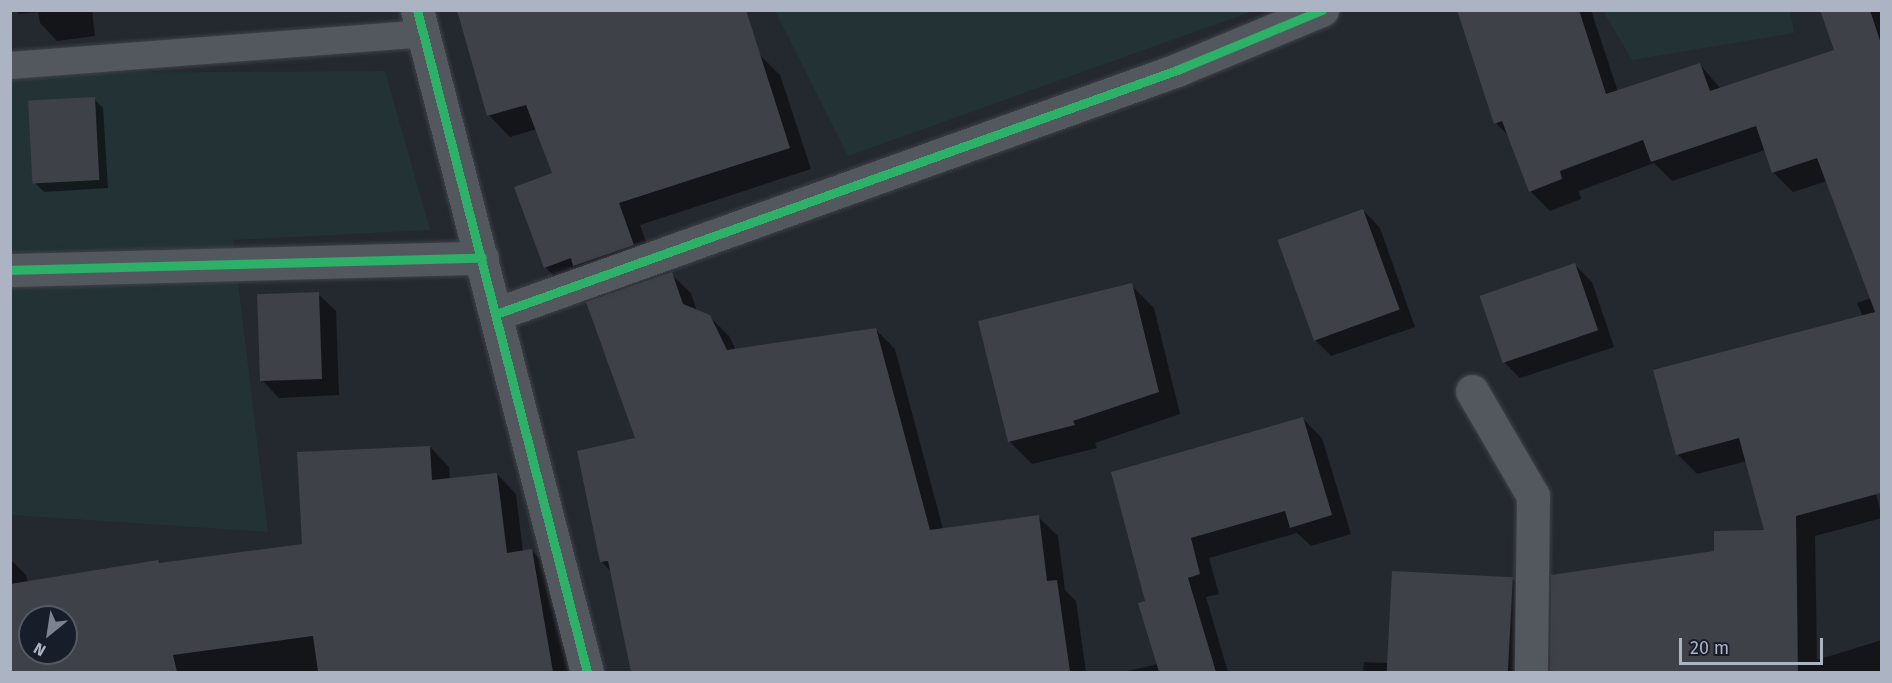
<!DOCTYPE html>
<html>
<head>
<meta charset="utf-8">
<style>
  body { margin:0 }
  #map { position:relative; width:1892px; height:683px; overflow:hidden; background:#24282f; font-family:"Fira Sans",sans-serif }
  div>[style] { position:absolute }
  .green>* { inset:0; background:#223235 }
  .shadow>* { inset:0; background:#0007 }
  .building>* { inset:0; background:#3e4148; transform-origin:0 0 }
  .roads { filter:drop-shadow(0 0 2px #404248) drop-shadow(0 0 2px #404248) }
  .service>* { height:27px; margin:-13.5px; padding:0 13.5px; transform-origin:13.5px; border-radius:13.5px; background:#53575e }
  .minor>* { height:33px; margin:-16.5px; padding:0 16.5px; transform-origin:16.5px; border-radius:16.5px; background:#53575e }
  .cycleway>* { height:9px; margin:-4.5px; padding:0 4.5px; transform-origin:4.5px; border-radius:4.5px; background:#2db169 }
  span { translate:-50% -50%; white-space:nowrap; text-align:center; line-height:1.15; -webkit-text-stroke:4.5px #181e29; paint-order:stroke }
  .frame { position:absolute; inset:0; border:12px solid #acb3c2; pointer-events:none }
  .north { position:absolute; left:18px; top:605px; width:60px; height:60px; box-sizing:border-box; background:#181e29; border:2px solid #535a66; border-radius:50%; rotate:210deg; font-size:16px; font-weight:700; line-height:24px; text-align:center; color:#acb3c2 }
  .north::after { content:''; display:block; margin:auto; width:21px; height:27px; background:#7c828f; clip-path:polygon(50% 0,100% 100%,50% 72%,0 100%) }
  .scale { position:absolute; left:1679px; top:638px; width:144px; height:27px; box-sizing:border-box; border:3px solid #acb3c2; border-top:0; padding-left:8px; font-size:18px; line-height:21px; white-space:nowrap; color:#acb3c2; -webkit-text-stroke:4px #181e29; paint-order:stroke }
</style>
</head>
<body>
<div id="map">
  <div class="green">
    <div style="clip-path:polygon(775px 11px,1253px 11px,848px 156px)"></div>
    <div style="clip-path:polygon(1603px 11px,1790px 11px,1794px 33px,1632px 60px)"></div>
    <div style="clip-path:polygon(385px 71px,430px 230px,233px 240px,268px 532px,11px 515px,10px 73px)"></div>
  </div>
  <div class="shadow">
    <div style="clip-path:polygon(15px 10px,92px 10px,95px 36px,57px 41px,40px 23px,38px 12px,19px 14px)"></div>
    <div style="clip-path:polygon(459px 10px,758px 53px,780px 75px,811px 169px,640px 225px,655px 266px,567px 289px,545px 267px,554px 174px,537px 129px,510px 137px,489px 115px)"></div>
    <div style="clip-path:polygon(1458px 10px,1591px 10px,1618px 92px,1700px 65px,1721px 89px,1836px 51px,1821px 10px,1882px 10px,1882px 435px,1863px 442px,1882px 518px,1815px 536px,1817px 660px,1882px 640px,1882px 672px,1551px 672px,1552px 576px,1716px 553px,1766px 531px,1747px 461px,1697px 474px,1677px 454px,1863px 317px,1857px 303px,1871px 298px,1827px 181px,1793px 192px,1773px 172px,1765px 150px,1672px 181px,1654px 163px,1579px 191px,1581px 199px,1550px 211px,1530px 191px,1510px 137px,1496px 123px)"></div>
    <div style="clip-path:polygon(94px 99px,103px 108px,108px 188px,44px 192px,35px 183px)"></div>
    <div style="clip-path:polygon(1363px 210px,1380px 228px,1415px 327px,1331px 356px,1314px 339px)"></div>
    <div style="clip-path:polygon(1575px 265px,1592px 282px,1614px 347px,1520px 378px,1503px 361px)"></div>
    <div style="clip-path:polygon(671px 274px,691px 293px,697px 311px,709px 316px,729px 336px,736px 350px,876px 330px,895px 349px,943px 529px,1038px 517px,1058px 536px,1065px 590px,1076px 601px,1086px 672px,632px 672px,611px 572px,602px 562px,637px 439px)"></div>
    <div style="clip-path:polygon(1131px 285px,1154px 308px,1180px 414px,1095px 443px,1097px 448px,1032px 464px,1009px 441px)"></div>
    <div style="clip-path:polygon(318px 294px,336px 311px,339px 395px,279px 398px,262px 380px)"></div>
    <div style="clip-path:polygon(1303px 419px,1322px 438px,1351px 534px,1311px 546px,1297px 533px,1209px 558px,1219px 594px,1206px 597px,1228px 672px,1123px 672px,1158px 664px,1147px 602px,1113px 473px)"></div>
    <div style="clip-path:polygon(evenodd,430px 447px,449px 467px,450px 480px,497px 474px,516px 494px,523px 552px,531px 550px,551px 570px,569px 672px,10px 672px,10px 559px,26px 575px,28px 583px,158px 561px,161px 564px,304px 545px,430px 447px,30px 617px,66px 617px,66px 653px,30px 653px,30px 617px)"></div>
    <div style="clip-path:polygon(1513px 579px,1533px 599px,1532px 672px,1363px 672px,1364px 662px,1389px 663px)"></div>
  </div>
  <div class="building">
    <div style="clip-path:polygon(457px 10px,746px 10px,790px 148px,619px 203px,634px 245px,573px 266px,571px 258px,544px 268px,514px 187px,552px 173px,526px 105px,487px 116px)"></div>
    <div style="clip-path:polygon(1457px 10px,1579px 10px,1606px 94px,1700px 63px,1710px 91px,1834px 50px,1820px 10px,1870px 10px,1881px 44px,1881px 493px,1796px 516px,1798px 672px,1550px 672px,1551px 575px,1714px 551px,1714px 531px,1764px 530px,1739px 438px,1676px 455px,1653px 370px,1875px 312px,1817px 158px,1772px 173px,1756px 126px,1651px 162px,1643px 140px,1560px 171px,1562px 179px,1529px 192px,1502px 121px,1494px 124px)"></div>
    <div style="left:95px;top:97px;width:83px;height:67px;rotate:87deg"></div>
    <div style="left:1363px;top:209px;width:107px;height:91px;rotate:70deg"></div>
    <div style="left:1575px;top:263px;width:71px;height:101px;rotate:71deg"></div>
    <div style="clip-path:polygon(672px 272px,683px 304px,710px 315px,727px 350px,876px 328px,930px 530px,1039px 515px,1047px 581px,1057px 580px,1070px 672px,631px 672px,608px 561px,600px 562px,577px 451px,635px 438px,586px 302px)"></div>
    <div style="clip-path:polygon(1132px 283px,1159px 392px,1073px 421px,1075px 425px,1008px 442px,978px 321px)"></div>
    <div style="left:319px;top:292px;width:87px;height:62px;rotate:88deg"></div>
    <div style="clip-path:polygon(1303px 417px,1332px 515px,1290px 528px,1285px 511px,1191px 538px,1200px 574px,1188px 578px,1216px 672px,1159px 672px,1138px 603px,1145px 601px,1111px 472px)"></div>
    <div style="clip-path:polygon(evenodd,430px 446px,432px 480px,497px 473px,507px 553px,532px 549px,553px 672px,318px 672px,313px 636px,173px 655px,177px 672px,10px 672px,10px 584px,158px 560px,159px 563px,302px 544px,297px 452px,430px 446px,30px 617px,66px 617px,66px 653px,30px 653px,30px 617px)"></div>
    <div style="left:1392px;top:571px;width:121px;height:101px;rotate:3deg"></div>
  </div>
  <div class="roads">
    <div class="service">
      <div style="left:10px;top:65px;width:413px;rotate:-4.4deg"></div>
    </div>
    <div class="minor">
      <div style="left:417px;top:10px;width:683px;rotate:75.6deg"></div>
      <div style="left:10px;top:270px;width:472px;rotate:-1.5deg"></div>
      <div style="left:496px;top:314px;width:723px;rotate:-19.71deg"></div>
      <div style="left:1177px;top:70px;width:157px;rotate:-22.5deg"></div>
      <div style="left:1472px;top:391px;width:121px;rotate:59.8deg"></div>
      <div style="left:1533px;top:496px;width:176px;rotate:90.7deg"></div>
    </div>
  </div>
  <div class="cycleway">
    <div style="left:417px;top:10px;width:683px;rotate:75.6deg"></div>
    <div style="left:10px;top:270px;width:472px;rotate:-1.5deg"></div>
    <div style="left:496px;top:314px;width:723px;rotate:-19.71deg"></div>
    <div style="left:1177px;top:70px;width:157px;rotate:-22.5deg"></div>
  </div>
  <div class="frame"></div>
  <div class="north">N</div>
  <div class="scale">20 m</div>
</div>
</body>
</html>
